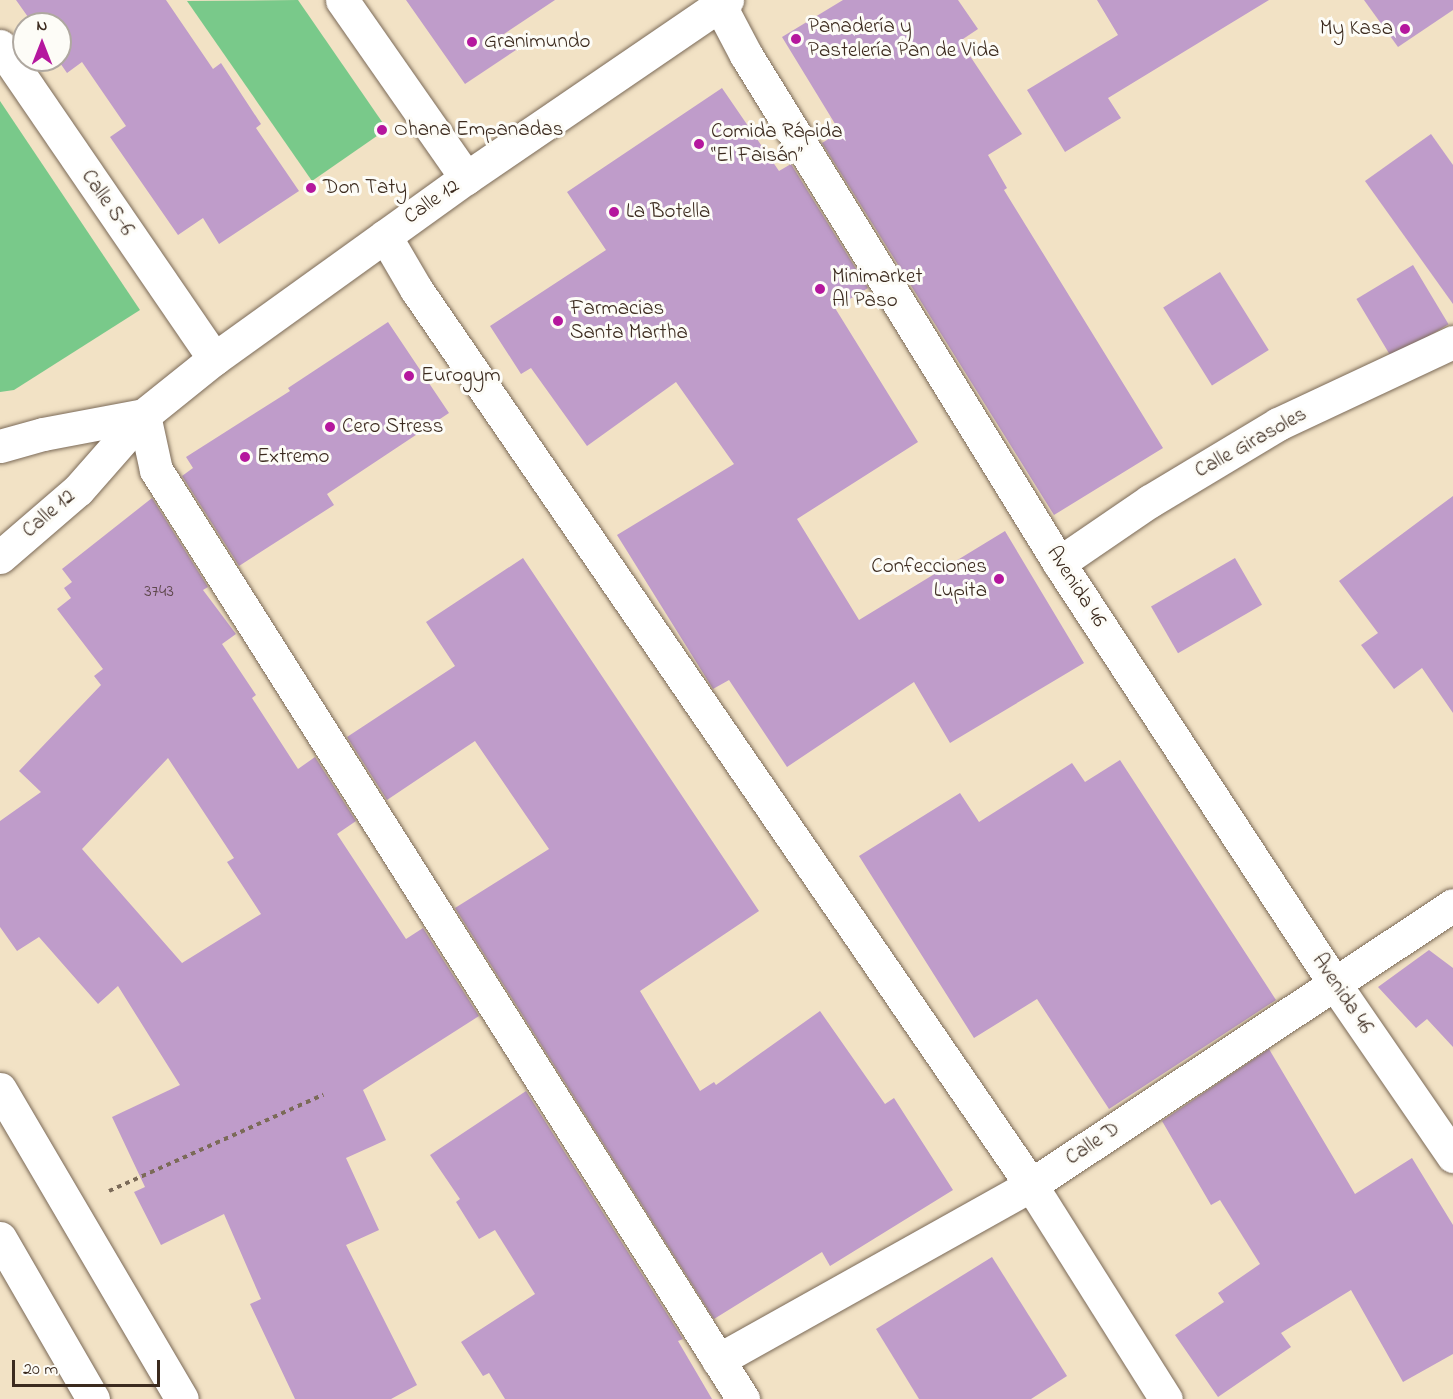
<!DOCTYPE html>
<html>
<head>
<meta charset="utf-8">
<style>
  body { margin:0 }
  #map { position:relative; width:1453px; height:1399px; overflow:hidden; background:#f2e2c5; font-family:"Indie Flower",sans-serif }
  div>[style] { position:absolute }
  .green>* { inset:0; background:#79c98a }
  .building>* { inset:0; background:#bf9cca; transform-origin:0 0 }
  .path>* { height:4px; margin-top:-2px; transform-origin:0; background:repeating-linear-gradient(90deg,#7b6a58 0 4.5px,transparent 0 9px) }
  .roads { filter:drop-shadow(0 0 2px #7b6a58) drop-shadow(0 0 2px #7b6a58) }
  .minor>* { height:33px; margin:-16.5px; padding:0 16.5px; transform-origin:16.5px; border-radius:16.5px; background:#fff }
  .primary>* { height:33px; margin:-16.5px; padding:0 16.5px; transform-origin:16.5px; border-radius:16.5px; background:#fff }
  .dots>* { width:16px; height:16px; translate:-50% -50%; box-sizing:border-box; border:3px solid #fdfcf7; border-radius:50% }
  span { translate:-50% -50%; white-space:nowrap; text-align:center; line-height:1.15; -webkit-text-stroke:6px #fdfcf7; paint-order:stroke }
  .number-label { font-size:18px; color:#5c4649 }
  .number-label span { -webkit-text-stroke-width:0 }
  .poi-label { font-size:21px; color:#3b2a1e }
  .left { translate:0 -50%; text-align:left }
  .right { translate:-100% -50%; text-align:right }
  .street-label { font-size:21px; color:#3b2a1e }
  .north { position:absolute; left:12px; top:12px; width:60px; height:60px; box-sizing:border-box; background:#fdfcf7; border:2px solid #afa8a0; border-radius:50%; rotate:0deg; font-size:16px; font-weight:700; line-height:24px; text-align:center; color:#3b2a1e }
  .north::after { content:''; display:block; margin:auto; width:21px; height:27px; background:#b5179e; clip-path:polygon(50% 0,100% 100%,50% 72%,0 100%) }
  .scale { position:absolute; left:12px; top:1360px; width:148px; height:27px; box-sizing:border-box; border:3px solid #3b2a1e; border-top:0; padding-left:8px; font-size:18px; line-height:21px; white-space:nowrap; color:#3b2a1e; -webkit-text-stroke:4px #fdfcf7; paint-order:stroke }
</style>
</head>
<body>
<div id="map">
  <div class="green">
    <div style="clip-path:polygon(298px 0,387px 129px,312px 181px,187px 1px)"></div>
    <div style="clip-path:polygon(0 101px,140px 310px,14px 390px,0 392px)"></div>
  </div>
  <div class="building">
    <div style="clip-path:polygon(16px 0,166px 0,213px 69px,221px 63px,261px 124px,256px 128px,299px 191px,219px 244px,203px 218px,178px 235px,110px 137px,126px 126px,82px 62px,67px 73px,58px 60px,60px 24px,33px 24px)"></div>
    <div style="clip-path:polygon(406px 0,555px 0,504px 34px,516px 50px,465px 84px)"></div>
    <div style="clip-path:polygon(843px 0,958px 0,978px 29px,960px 41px,1022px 134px,988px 155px,1007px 188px,1004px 190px,1163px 448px,1054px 515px,822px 143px,840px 132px,782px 37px)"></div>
    <div style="clip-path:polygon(1097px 0,1269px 0,1108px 98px,1121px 118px,1065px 152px,1027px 90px,1118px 35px)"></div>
    <div style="clip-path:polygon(1364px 0,1453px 0,1453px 10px,1398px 47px)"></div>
    <div style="clip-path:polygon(722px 88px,779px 171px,791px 164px,868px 288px,835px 308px,918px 442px,797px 519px,859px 620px,1005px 531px,1084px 663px,950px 743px,914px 682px,787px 767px,729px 680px,713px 689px,617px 535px,734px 464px,676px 382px,587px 446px,531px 368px,521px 374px,490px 326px,606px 250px,567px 192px)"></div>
    <div style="clip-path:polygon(1431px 134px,1453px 165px,1453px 304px,1365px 181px)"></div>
    <div style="left:1413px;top:265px;width:69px;height:66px;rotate:59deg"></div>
    <div style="left:1220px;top:272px;width:92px;height:67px;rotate:58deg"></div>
    <div style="clip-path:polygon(388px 322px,449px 413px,327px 494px,334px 505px,239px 566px,182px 476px,193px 468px,186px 457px,290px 391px,288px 388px)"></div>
    <div style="clip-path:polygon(1453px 496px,1453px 713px,1422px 668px,1394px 689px,1361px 645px,1378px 633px,1339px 581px)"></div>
    <div style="clip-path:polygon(evenodd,152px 498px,208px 587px,203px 590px,236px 634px,222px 644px,256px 695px,252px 698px,298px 769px,315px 757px,356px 821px,337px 834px,406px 939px,423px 928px,479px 1016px,363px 1090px,386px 1140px,346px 1158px,379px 1230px,346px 1245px,417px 1385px,391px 1399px,295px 1399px,250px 1304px,261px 1299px,224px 1214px,161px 1245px,134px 1192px,145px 1187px,112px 1117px,180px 1085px,118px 986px,98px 1004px,39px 937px,17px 951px,0 927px,0 821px,41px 792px,19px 771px,101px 685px,94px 676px,103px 669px,57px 609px,71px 598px,64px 588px,72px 582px,62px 569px,152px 498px,168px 758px,234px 858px,227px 862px,261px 914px,182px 963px,82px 849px,168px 758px)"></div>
    <div style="clip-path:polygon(523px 558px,759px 911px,640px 991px,700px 1091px,714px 1082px,716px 1085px,820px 1011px,885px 1104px,894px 1098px,953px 1190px,830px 1266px,822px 1252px,714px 1319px,455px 908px,549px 849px,475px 741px,387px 800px,347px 737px,455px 666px,426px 622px)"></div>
    <div style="left:1235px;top:558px;width:54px;height:97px;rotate:60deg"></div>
    <div style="clip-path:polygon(1120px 760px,1276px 1000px,1109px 1109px,1037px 999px,974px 1038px,859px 856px,960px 793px,979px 822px,1072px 763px,1085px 782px)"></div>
    <div style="clip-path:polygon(1429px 950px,1453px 968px,1453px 1047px,1427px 1019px,1416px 1028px,1378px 987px)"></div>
    <div style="clip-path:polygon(1269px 1049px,1355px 1194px,1412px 1158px,1453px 1225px,1453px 1354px,1403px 1382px,1351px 1290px,1281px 1333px,1291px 1347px,1218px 1397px,1175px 1335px,1224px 1302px,1218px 1293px,1260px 1264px,1220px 1200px,1211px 1205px,1162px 1121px)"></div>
    <div style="clip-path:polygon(526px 1091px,683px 1339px,678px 1341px,712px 1399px,505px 1399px,489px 1373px,483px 1376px,461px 1342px,535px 1294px,495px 1230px,479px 1239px,456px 1202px,460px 1199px,430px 1155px)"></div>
    <div style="clip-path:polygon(992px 1257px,1067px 1376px,1031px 1399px,919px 1399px,876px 1329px)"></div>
  </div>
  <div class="path">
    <div style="left:109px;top:1191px;width:235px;rotate:-24.2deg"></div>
  </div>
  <div class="roads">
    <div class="minor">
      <div style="left:342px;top:0;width:217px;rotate:55.1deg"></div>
      <div style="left:717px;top:0;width:62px;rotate:62.2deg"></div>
      <div style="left:746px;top:55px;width:597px;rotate:58.36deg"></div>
      <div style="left:1059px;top:563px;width:502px;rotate:56.78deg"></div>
      <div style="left:1334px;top:983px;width:210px;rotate:55.5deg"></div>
      <div style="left:0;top:46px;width:379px;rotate:55.6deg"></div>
      <div style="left:385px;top:236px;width:61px;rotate:59.7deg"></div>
      <div style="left:416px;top:289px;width:1087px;rotate:55.53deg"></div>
      <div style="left:1031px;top:1185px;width:253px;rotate:57.8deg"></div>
      <div style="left:144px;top:415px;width:56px;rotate:77.7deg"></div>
      <div style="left:156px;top:470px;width:1099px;rotate:57.71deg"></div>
      <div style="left:1059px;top:563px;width:110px;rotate:-34.3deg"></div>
      <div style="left:1150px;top:501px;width:149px;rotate:-31deg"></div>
      <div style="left:1278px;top:424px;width:193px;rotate:-25.1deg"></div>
      <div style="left:718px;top:1360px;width:359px;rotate:-29.2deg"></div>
      <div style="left:1031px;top:1185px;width:506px;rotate:-33.56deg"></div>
    </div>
    <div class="primary">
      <div style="left:0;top:446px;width:45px;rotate:-15.6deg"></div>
      <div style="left:43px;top:434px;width:103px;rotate:-10.7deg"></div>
      <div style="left:0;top:557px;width:103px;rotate:-40.7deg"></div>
      <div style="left:78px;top:490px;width:100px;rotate:-48.7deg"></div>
      <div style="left:144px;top:415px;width:90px;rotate:-38.7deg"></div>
      <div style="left:214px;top:359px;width:310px;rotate:-35.7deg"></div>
      <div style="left:466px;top:178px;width:316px;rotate:-34.3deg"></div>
      <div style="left:0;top:1089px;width:359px;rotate:59.6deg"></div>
      <div style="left:0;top:1238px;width:186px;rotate:60deg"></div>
    </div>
  </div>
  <div class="dots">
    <div style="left:1405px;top:29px;background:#b5179e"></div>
    <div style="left:796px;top:39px;background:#b5179e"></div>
    <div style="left:472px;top:42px;background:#b5179e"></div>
    <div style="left:382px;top:130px;background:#b5179e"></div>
    <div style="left:699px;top:144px;background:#b5179e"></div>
    <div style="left:311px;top:188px;background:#b5179e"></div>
    <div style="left:614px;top:212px;background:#b5179e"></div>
    <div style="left:820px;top:289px;background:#b5179e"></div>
    <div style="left:558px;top:321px;background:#b5179e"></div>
    <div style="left:409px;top:376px;background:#b5179e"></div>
    <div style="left:330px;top:427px;background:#b5179e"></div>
    <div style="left:245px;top:457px;background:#b5179e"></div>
    <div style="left:999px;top:579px;background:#b5179e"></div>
  </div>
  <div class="number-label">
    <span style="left:159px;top:592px">3743</span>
  </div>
  <div class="poi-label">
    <span class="left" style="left:808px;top:39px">Panadería y<br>Pastelería Pan de Vida</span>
    <span class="right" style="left:1393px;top:29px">My Kasa</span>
    <span class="left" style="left:484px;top:42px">Granimundo</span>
    <span class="left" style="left:394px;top:130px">Ohana Empanadas</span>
    <span class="left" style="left:711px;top:144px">Comida Rápida<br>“El Faisán”</span>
    <span class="left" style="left:323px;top:188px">Don Taty</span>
    <span class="left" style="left:626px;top:212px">La Botella</span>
    <span class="left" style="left:832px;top:289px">Minimarket<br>Al Paso</span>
    <span class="left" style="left:570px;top:321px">Farmacias<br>Santa Martha</span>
    <span class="left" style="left:421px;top:376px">Eurogym</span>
    <span class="left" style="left:342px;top:427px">Cero Stress</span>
    <span class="left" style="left:257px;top:457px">Extremo</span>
    <span class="right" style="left:987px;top:579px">Confecciones<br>Lupita</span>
  </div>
  <div class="street-label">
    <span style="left:432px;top:202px;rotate:-35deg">Calle 12</span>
    <span style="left:107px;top:203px;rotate:55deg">Calle S-6</span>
    <span style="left:1251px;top:443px;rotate:-29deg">Calle Girasoles</span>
    <span style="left:49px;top:514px;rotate:-41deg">Calle 12</span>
    <span style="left:1076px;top:587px;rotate:57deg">Avenida 46</span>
    <span style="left:1342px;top:994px;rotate:56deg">Avenida 46</span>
    <span style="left:1093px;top:1144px;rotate:-34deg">Calle D</span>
  </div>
  <div class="north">N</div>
  <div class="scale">20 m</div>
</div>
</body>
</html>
